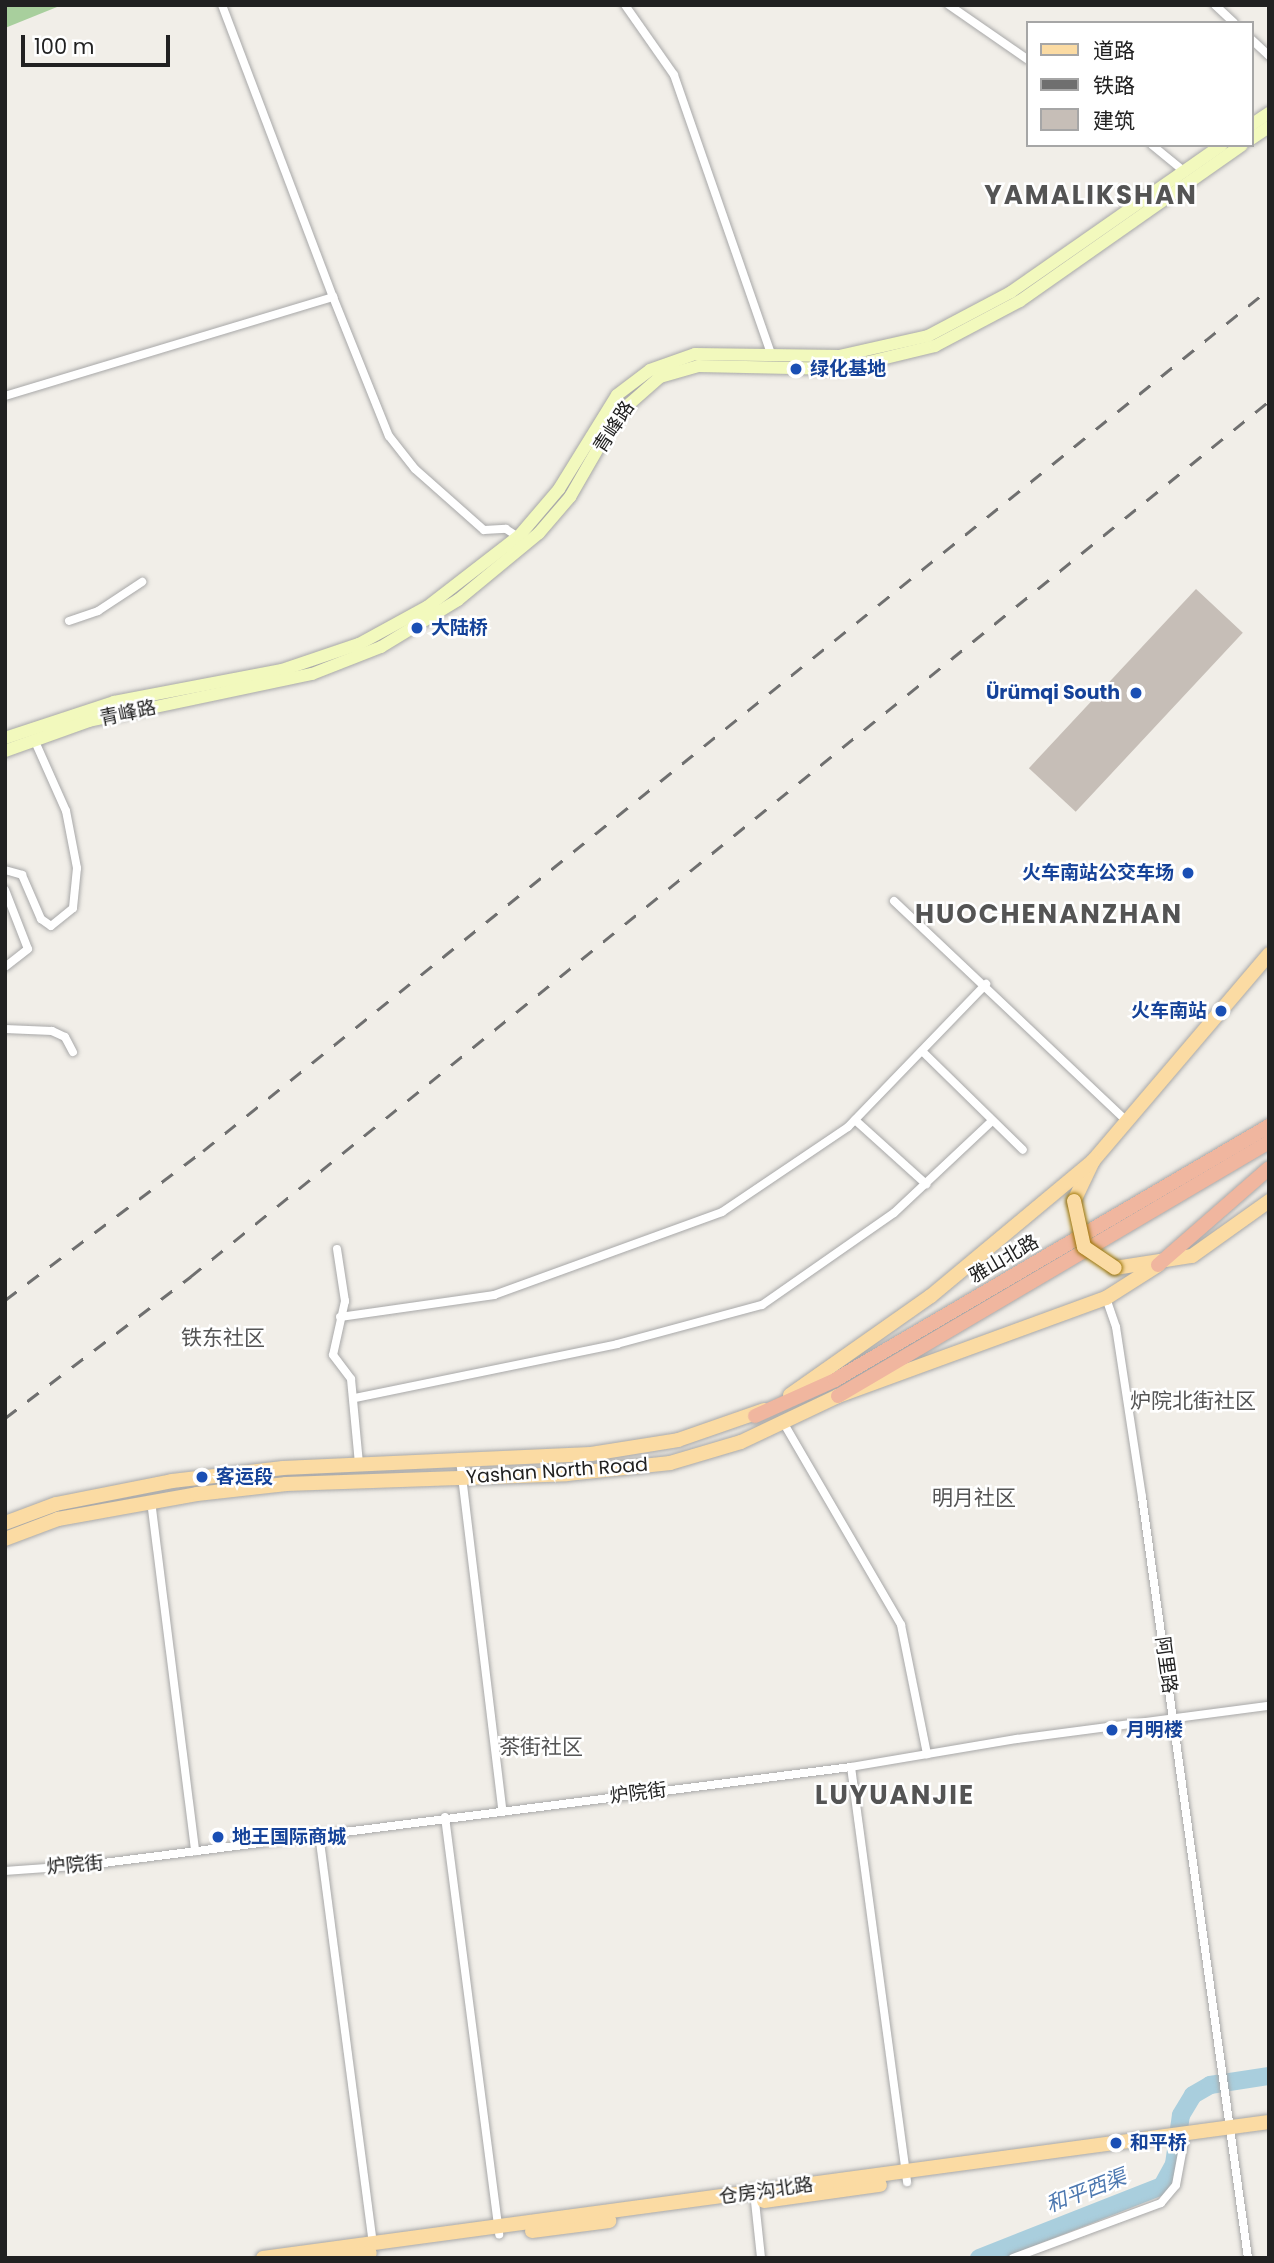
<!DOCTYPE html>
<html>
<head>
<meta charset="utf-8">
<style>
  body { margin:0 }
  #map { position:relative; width:1274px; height:2263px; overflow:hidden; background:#f1eee8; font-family:Poppins,"Noto Sans SC",sans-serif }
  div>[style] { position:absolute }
  .forest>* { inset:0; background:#a8cf9d }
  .river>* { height:18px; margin:-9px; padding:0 9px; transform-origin:9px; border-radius:9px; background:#a9cedd }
  .building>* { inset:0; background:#c6beb7; transform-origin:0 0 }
  .roads { filter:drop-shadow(0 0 2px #a8a8a8) drop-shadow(0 0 2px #a8a8a8) }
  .minor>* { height:8px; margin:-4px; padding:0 4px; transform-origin:4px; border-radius:4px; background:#fff }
  .secondary>* { height:12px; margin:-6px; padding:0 6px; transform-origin:6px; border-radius:6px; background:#f2f9bd }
  .primary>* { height:14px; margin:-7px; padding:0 7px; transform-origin:7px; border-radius:7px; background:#fbdba3 }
  .trunk>* { height:14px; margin:-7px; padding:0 7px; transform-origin:7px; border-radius:7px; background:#f0b69f }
  .rail>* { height:2.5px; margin-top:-1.25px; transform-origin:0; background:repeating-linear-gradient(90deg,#6f6f6f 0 14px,transparent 0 28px) }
  .bridges { filter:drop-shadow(0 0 2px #9b7302) drop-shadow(0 0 2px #9b7302) }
  .primary-bridge>* { height:14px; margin:-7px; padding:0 7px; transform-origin:7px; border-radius:7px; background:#fbdba3 }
  .dots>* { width:19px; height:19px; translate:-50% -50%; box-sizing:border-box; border:4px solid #fff; border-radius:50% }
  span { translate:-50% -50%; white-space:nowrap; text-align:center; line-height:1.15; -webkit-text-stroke:5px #fff; paint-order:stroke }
  .transit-label { font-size:19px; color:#164399; font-weight:700 }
  .left { translate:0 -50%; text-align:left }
  .right { translate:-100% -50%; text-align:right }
  .street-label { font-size:19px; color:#212121 }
  .neighbourhood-label { font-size:21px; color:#545454 }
  .water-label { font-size:21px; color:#4d78b0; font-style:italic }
  .district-label { font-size:26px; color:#545454; font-weight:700; letter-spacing:2px }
  .frame { position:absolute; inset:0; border:7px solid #212121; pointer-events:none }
  .legend { position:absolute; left:1026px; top:21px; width:228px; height:126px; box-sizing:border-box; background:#fff; border:2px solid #a6a6a6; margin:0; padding:9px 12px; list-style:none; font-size:21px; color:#212121 }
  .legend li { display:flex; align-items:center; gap:14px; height:35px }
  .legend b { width:35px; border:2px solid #a6a6a6 }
  .scale { position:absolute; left:21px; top:35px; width:149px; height:32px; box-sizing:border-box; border:4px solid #212121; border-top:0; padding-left:9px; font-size:21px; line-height:24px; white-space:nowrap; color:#212121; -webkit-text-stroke:5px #fff; paint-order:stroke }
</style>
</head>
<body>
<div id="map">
  <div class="forest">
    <div style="clip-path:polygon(5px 5px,62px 5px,5px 28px)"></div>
  </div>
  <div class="river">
    <div style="left:979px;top:2258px;width:197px;rotate:-21.5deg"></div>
    <div style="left:1162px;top:2186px;width:25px;rotate:-61deg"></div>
    <div style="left:1174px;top:2164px;width:49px;rotate:-81.9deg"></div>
    <div style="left:1181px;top:2115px;width:23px;rotate:-59deg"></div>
    <div style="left:1193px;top:2095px;width:20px;rotate:-30deg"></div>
    <div style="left:1210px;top:2085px;width:60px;rotate:-8.7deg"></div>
  </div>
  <div class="building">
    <div style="left:1196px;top:589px;width:64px;height:245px;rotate:43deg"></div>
  </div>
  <div class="roads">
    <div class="minor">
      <div style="left:222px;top:5px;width:312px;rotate:69.2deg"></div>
      <div style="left:625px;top:5px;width:85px;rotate:55deg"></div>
      <div style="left:674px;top:75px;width:298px;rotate:70.8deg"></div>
      <div style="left:949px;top:5px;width:95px;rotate:34.7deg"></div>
      <div style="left:1215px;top:5px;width:26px;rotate:43deg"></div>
      <div style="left:1251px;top:39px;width:25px;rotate:43deg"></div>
      <div style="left:1152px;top:145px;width:43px;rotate:39.3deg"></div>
      <div style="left:5px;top:396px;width:343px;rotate:-16.8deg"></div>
      <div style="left:333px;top:297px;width:150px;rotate:68.1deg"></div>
      <div style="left:389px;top:436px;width:42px;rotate:51.8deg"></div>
      <div style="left:415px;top:469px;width:92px;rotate:41.5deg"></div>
      <div style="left:484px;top:530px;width:22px;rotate:-3deg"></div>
      <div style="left:506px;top:529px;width:17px;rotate:33deg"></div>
      <div style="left:69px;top:621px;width:31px;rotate:-19deg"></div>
      <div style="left:98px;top:611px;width:53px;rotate:-33.4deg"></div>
      <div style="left:5px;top:870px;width:18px;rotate:16deg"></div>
      <div style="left:22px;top:875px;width:48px;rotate:66.6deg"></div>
      <div style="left:41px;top:919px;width:12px;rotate:35deg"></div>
      <div style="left:51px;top:926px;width:28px;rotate:-39deg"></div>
      <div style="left:73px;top:908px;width:40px;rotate:-84.3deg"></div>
      <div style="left:77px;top:868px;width:58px;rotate:-100.9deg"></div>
      <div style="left:66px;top:811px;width:79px;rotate:-114deg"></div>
      <div style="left:5px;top:890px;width:63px;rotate:68.7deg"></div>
      <div style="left:28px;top:949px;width:29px;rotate:142deg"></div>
      <div style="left:894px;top:901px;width:320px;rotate:43.4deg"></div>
      <div style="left:5px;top:1029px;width:47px;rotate:2.4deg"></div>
      <div style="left:52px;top:1031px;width:14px;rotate:25deg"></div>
      <div style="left:65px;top:1037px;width:17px;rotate:62deg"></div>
      <div style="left:922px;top:1051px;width:141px;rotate:44.4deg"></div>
      <div style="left:855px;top:1120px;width:96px;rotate:42deg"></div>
      <div style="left:337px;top:1249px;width:53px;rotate:81.3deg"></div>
      <div style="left:345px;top:1301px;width:55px;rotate:102.5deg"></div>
      <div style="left:333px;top:1355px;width:30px;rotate:53deg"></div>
      <div style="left:351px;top:1379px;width:85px;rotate:84.6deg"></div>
      <div style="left:1106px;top:1298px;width:31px;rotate:71deg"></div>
      <div style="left:1116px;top:1327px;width:172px;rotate:81.3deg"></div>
      <div style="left:1142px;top:1497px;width:768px;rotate:82.07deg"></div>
      <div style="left:340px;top:1317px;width:156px;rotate:-8.1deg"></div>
      <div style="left:494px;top:1295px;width:243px;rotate:-20deg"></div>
      <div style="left:722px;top:1212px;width:152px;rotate:-34deg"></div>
      <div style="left:848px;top:1127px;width:199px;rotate:-46deg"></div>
      <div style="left:355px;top:1398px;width:268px;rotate:-11.6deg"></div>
      <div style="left:617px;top:1344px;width:150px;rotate:-15.1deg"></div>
      <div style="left:762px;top:1305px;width:161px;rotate:-34.9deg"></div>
      <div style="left:894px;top:1213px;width:134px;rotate:-43.2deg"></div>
      <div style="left:783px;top:1422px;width:235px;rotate:59.8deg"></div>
      <div style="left:901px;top:1625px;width:132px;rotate:78.6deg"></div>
      <div style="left:460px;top:1460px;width:352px;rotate:83.1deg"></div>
      <div style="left:151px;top:1501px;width:353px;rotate:82.8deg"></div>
      <div style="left:851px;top:1767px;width:419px;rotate:82.3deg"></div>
      <div style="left:445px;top:1817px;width:421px;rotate:82.6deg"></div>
      <div style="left:319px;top:1834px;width:413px;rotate:82.5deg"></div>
      <div style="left:5px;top:1871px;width:83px;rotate:-4.1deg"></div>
      <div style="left:88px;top:1865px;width:769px;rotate:-7.32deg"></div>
      <div style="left:851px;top:1767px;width:168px;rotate:-9.6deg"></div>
      <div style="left:1017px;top:1739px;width:254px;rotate:-7.5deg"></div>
      <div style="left:754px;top:2192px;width:66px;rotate:83.9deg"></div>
      <div style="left:1013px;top:2258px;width:158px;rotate:-20.4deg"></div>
      <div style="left:1161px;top:2203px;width:23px;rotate:-50deg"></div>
      <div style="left:1176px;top:2185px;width:44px;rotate:-79.5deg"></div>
    </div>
    <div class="secondary">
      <div style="left:1251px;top:125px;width:22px;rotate:-34deg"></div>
      <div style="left:1251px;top:139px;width:22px;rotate:-34deg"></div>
      <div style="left:5px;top:738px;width:115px;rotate:-18.3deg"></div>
      <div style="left:114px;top:702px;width:171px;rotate:-10.8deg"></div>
      <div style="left:282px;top:670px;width:81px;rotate:-18.7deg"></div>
      <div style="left:359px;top:644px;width:77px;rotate:-28.6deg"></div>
      <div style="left:427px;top:607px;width:116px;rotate:-37.7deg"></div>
      <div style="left:519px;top:536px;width:62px;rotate:-49.6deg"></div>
      <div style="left:559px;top:489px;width:110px;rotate:-58.3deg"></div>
      <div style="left:617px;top:395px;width:41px;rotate:-37.1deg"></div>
      <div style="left:650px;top:370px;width:48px;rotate:-19.6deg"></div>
      <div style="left:695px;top:354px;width:144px;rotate:0.8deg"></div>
      <div style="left:839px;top:356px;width:91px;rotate:-12.7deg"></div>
      <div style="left:928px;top:336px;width:94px;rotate:-27.9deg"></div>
      <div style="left:1011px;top:292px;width:257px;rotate:-34.9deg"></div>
      <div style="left:5px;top:751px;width:89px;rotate:-19.7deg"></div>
      <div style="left:89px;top:721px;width:228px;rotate:-11.9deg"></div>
      <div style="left:312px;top:674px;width:74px;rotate:-21.4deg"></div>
      <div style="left:381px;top:647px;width:90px;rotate:-31.4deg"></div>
      <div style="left:458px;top:600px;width:105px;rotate:-39.6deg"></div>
      <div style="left:539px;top:533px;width:48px;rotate:-49.3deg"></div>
      <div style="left:570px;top:497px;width:96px;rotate:-60deg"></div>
      <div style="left:618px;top:414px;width:56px;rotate:-41.4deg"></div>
      <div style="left:660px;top:377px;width:40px;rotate:-16deg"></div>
      <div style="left:698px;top:366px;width:142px;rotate:1.2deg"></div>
      <div style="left:840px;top:369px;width:98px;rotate:-13.6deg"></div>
      <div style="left:935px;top:346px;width:96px;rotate:-27.9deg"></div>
      <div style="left:1020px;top:301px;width:271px;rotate:-35.1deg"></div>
    </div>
    <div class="primary">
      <div style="left:1074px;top:1201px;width:44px;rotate:-64.6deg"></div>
      <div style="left:1093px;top:1161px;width:272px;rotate:-49.6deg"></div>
      <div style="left:1115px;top:1268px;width:78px;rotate:-8.9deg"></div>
      <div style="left:1192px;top:1256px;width:95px;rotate:-35.5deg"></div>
      <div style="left:790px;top:1395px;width:172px;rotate:-35.1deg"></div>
      <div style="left:931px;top:1296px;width:211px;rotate:-39.8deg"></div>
      <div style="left:5px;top:1523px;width:54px;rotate:-20.4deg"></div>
      <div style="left:56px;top:1504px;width:118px;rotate:-11.2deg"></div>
      <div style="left:172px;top:1481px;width:112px;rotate:-6.7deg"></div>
      <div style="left:283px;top:1468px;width:308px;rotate:-2.6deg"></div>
      <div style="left:591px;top:1454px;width:88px;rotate:-9.1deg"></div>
      <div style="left:678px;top:1440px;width:91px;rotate:-19.2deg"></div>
      <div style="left:5px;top:1539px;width:57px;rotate:-20.7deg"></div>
      <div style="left:58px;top:1519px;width:141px;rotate:-10.2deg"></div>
      <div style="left:197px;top:1494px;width:90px;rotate:-6.4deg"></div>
      <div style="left:286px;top:1484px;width:281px;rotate:-2deg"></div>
      <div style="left:567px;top:1474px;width:104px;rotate:-6.1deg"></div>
      <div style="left:670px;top:1463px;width:74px;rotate:-16.5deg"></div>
      <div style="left:741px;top:1442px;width:107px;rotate:-25.4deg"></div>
      <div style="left:838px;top:1396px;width:285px;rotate:-20.1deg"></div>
      <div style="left:1106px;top:1298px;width:62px;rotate:-32.4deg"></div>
      <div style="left:764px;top:2201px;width:117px;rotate:-7.9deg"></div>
      <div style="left:532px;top:2231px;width:78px;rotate:-7.4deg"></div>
      <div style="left:263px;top:2258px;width:1015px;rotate:-7.7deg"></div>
      <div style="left:336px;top:2258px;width:34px;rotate:-8deg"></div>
    </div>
    <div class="trunk">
      <div style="left:1158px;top:1265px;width:147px;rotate:-41.1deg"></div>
      <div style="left:838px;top:1396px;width:500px;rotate:-30.51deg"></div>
      <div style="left:755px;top:1416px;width:88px;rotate:-24.2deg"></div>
      <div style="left:835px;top:1380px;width:503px;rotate:-30.34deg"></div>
    </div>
  </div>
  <div class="rail">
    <div style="left:5px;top:1300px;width:248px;rotate:-37deg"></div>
    <div style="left:203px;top:1151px;width:1371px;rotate:-38.96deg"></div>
    <div style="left:5px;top:1418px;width:233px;rotate:-37.3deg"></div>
    <div style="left:190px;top:1277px;width:1390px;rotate:-39.07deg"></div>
  </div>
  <div class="bridges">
    <div class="primary-bridge">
      <div style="left:1074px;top:1201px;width:47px;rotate:77.7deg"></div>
      <div style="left:1084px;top:1247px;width:37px;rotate:34deg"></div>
    </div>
  </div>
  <div class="dots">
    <div style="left:796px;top:369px;background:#1a4fb4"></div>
    <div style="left:417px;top:628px;background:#1a4fb4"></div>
    <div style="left:1136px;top:693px;background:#1a4fb4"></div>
    <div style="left:1188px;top:873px;background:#1a4fb4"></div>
    <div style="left:1221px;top:1011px;background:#1a4fb4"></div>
    <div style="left:202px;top:1477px;background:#1a4fb4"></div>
    <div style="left:1112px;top:1730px;background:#1a4fb4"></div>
    <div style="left:218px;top:1837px;background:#1a4fb4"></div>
    <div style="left:1116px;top:2143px;background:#1a4fb4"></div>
  </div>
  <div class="transit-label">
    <span class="left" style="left:810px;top:369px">绿化基地</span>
    <span class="left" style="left:431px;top:628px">大陆桥</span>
    <span class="right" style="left:1120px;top:693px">Ürümqi South</span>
    <span class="right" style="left:1174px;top:873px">火车南站公交车场</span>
    <span class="right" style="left:1207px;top:1011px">火车南站</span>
    <span class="left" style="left:216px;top:1477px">客运段</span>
    <span class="left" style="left:1126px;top:1730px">月明楼</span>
    <span class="left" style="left:232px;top:1837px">地王国际商城</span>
    <span class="left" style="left:1130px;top:2143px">和平桥</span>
  </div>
  <div class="street-label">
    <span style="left:614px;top:427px;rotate:-57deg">青峰路</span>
    <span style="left:128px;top:713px;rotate:-12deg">青峰路</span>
    <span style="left:1004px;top:1259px;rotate:-30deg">雅山北路</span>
    <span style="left:557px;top:1471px;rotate:-4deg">Yashan North Road</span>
    <span style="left:1166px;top:1665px;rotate:82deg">阿里路</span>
    <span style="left:638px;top:1793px;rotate:-7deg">炉院街</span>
    <span style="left:75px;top:1865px;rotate:-5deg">炉院街</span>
    <span style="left:766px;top:2191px;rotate:-8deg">仓房沟北路</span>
  </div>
  <div class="neighbourhood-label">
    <span style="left:223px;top:1338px">铁东社区</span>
    <span style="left:1193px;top:1401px">炉院北街社区</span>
    <span style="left:974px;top:1498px">明月社区</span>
    <span style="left:541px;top:1747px">茶街社区</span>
  </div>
  <div class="water-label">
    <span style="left:1086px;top:2191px;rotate:-21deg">和平西渠</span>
  </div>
  <div class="district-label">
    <span style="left:1091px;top:196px">YAMALIKSHAN</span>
    <span style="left:1049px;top:915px">HUOCHENANZHAN</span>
    <span style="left:895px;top:1796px">LUYUANJIE</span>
  </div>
  <div class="frame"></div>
  <ul class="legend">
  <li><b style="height:9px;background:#fbdba3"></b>道路</li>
  <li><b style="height:9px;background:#6f6f6f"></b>铁路</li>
  <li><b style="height:19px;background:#c6beb7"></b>建筑</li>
  </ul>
  <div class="scale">100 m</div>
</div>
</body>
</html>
